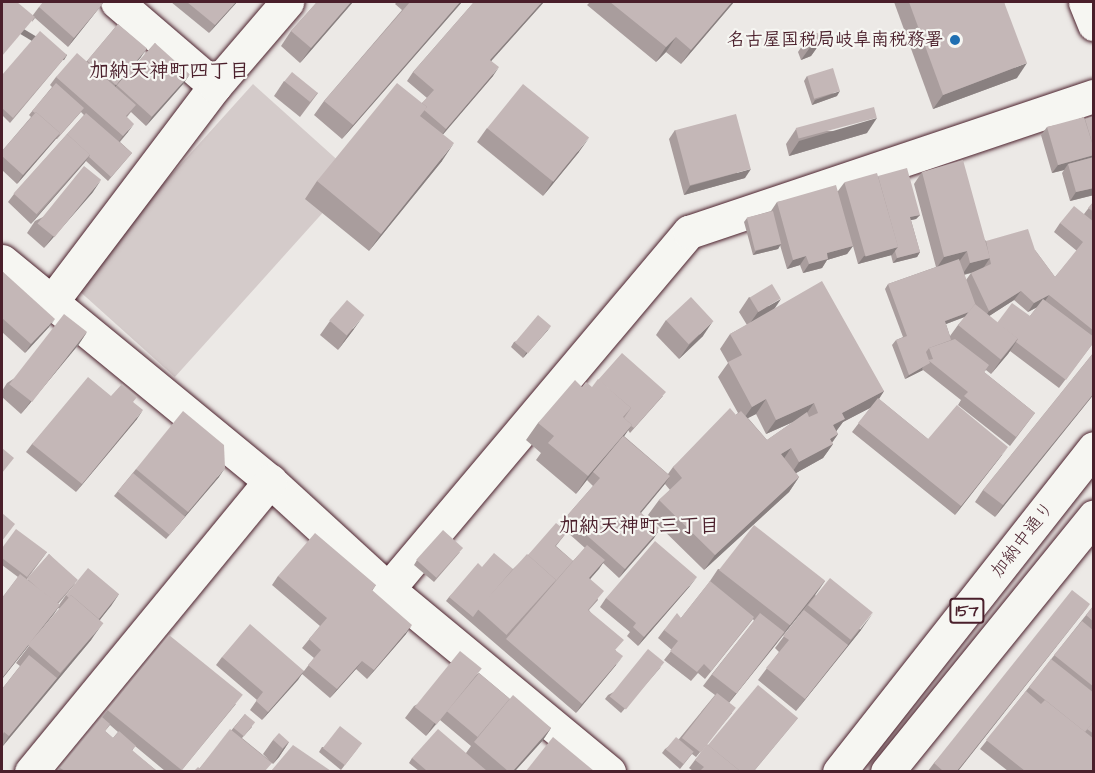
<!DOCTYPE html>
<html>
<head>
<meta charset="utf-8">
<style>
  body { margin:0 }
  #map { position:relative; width:1095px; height:773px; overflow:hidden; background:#ece9e6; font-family:"Architects Daughter","Klee One",sans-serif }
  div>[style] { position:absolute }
  .green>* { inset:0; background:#d4cbca; transform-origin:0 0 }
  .roads { filter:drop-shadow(0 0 2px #4a1f2b) drop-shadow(0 0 2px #4a1f2b) }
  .minor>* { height:33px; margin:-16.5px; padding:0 16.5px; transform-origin:16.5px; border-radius:16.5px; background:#f6f6f2 }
  .highway>* { height:33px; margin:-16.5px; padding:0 16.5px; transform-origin:16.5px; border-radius:16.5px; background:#f6f6f2 }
  .wall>* { inset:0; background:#a99d9d }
  .shaded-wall>* { inset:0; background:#898080; transform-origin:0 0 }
  .building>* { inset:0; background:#c4b7b7; transform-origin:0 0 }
  .dots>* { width:16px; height:16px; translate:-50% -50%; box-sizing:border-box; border:3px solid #f6f6f2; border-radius:50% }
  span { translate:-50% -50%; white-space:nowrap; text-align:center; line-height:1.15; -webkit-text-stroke:4.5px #f6f6f2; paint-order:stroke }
  .shield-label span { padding:2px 4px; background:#f6f6f2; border:2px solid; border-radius:4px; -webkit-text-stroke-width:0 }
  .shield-label { font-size:16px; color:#4a1f2b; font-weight:700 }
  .poi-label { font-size:18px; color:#4a1f2b; font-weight:700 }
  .right { translate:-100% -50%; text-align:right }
  .street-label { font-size:18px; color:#4a1f2b }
  .neighbourhood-label { font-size:20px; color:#4a1f2b; font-weight:700 }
  .frame { position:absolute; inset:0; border:3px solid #4a1f2b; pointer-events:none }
</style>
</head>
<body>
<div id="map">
  <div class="green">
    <div style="left:253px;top:84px;width:138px;height:270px;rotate:42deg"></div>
  </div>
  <div class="roads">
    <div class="minor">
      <div style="left:117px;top:2px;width:129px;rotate:40.6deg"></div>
      <div style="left:1085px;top:2px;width:24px;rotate:68deg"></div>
      <div style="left:2px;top:261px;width:347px;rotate:39.4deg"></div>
      <div style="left:270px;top:481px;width:160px;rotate:42.5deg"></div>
      <div style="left:388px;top:589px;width:287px;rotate:39.6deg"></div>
      <div style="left:50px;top:304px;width:273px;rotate:-52.9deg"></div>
      <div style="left:215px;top:86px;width:111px;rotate:-49.4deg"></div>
      <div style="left:388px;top:589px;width:467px;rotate:-49.9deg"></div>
      <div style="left:689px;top:232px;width:427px;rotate:-18.6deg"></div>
      <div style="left:31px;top:772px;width:377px;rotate:-50.6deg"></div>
    </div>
    <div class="highway">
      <div style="left:839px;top:772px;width:412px;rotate:-51.8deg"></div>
      <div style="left:887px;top:772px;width:329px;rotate:-51deg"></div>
    </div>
  </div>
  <div class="wall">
    <div style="clip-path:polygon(104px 2px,68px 47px,35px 18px,32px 22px,33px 15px,39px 7px)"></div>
    <div style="clip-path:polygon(171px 2px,237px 2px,209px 33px)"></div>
    <div style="clip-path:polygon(317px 2px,353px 2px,300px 63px,281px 46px,291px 31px)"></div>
    <div style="clip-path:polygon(397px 2px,462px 2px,342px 139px,314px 115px,324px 101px,402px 10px,395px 4px)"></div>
    <div style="clip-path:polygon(474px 2px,544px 2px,491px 61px,493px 76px,443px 134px,442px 161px,369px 251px,305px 199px,317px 181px,422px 103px,427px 98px,407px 81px,413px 72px)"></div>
    <div style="clip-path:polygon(590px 2px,734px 2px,681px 64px,666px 52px,656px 62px,587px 5px)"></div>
    <div style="clip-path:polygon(894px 2px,1004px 2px,1017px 78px,933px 109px)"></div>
    <div style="clip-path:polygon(118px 24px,141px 57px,116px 87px,155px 43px,184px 83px,146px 126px,131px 112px,127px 117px,128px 132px,120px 142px,132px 153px,108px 181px,86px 161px,31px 224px,8px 202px,14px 194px,84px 115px,81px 112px,57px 139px,56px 139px,17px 184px,2px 170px,2px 151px,31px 117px,29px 115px,52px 87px,50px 85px,56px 77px,87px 61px)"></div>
    <div style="clip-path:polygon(808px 37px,821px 42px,811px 56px,801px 60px,798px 52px)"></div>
    <div style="clip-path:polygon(67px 55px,10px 123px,2px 115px,2px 75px)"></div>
    <div style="clip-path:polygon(807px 76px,837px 96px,812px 105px,804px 81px)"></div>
    <div style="clip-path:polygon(284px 81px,318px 93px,300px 117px,274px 96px)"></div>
    <div style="clip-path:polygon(1094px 116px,1094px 195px,1070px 201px,1062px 173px,1064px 170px,1052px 173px,1041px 135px,1047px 127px,1085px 119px)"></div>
    <div style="clip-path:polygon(487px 128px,579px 152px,543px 196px,477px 142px)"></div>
    <div style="clip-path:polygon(796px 129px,867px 133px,789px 156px,786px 144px)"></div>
    <div style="clip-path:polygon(675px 130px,745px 178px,684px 195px,669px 139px)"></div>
    <div style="clip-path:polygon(evenodd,922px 172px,986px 241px,1035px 250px,1055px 277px,1077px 251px,1054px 232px,1060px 223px,1084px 214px,1094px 201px,1094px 342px,1059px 388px,1010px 351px,991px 374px,986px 370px,984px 372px,1035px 413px,1010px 446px,958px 405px,961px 400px,923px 370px,905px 379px,892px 345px,896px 340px,903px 337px,885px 289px,888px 284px,936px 267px,914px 184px,922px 172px,971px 273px,966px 280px,964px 275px,971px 273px,922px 172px,1014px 300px,1028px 312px,1037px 307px,1030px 316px,997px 323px,989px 316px,1014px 300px,922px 172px,965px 317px,958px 325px,950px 336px,946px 324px,965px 317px)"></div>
    <div style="clip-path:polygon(878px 176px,920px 215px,916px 219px,911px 220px,920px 252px,917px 257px,893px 263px,891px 255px,858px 264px,853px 246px,847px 254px,827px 260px,822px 268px,803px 273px,800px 265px,787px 269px,780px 245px,778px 249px,753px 255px,744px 222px,747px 218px,771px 211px,777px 202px,838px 191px,844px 183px)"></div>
    <div style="clip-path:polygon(93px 192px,44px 248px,27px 233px,35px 221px)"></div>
    <div style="clip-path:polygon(2px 271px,49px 327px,25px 353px,2px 332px)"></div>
    <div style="clip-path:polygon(evenodd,749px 297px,774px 309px,884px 391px,879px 399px,928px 439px,1002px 455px,955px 515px,852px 432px,871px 407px,843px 422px,836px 431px,838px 434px,832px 443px,833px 444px,823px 458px,796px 473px,799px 477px,789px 492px,704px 570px,648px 515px,659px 500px,670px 490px,665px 484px,641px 513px,654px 538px,619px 578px,603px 563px,590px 579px,598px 600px,589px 610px,616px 651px,616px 665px,576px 713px,446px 601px,449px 597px,482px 567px,513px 569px,560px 526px,566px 517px,593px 486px,587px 480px,576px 494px,536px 460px,541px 453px,526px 440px,538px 423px,582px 387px,592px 387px,663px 396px,630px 433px,628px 430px,624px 436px,668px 474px,673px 467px,738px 413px,718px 377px,728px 363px,720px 349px,730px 334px,747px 325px,739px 312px,749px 297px,756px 414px,766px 434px,793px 422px,767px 440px,748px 418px,756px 414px,749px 297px,567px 532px,585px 548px,573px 561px,556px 546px,567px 532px)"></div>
    <div style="clip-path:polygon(666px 320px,703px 336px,679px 359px,656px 335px)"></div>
    <div style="clip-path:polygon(330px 321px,354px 329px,338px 350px,320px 335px)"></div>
    <div style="clip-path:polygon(548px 330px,523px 358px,511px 347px,514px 342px)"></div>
    <div style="clip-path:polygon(87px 332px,79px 344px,21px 414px,2px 397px,2px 391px,7px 383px)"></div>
    <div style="clip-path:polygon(1094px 352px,1094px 394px,995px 517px,975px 502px,983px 490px)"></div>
    <div style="clip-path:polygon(111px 396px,133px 402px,137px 419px,76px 492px,26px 452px,32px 444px)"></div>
    <div style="clip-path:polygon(136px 469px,219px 477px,166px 539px,114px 496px)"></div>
    <div style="clip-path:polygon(2px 548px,47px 552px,27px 579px,28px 580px,49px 554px,75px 584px,58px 604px,59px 605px,66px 595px,119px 594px,100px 620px,91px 640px,2px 747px,2px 689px,20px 666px,16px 663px,29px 646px,60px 609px,58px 608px,2px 679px,2px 598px,18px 577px,2px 565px)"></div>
    <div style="clip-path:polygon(460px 552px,434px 582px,414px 565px,417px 560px)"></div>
    <div style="clip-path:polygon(718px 569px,825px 581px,815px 595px,861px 630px,796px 711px,758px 680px,779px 652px,775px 648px,806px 607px,729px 703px,732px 713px,696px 757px,692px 754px,680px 769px,662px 753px,665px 749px,679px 739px,715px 695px,703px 686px,712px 674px,754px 621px,753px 619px,705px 679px,698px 673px,691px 681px,664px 660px,672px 650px,658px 638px,664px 630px,681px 618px,708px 584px)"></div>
    <div style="clip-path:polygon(278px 576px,376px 585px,372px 591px,406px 634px,367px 679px,356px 669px,330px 698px,302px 674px,262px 720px,250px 710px,257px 700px,216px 665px,222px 657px,304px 671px,314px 658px,302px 648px,320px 626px,272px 585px)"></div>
    <div style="clip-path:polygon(690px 586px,638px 646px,627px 636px,630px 632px,600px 607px,606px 598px)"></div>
    <div style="clip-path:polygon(1090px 604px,958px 771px,928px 771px,934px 763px)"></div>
    <div style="clip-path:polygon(1094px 605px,1094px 771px,1008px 771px,980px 749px)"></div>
    <div style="clip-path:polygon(661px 667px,621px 713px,605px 699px,608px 695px)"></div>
    <div style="clip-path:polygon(479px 673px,510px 699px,551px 728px,543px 740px,515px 771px,419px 771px,409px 763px,412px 758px,466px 753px,471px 746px,440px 720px,426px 736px,405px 718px,414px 706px)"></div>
    <div style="clip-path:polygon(evenodd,236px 704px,181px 771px,165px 771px,135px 746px,132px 751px,157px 771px,57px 771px,108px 710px,236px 704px,110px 725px,118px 732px,113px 738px,105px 731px,110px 725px)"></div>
    <div style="clip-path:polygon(245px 714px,252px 727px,242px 738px,269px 760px,263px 754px,273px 740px,289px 742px,279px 757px,273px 764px,272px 763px,199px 769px)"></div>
    <div style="clip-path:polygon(798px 718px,754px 771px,693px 771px,689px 768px,695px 760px,708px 745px)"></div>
    <div style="clip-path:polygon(322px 747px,358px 748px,341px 770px,319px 752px)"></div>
  </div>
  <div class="shaded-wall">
    <div style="clip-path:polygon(104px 2px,99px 8px,68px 47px,74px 38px)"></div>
    <div style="clip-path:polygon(236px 2px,237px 2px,209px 33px,215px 25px)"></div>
    <div style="clip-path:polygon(351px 2px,353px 2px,300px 63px,311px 48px)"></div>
    <div style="clip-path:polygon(460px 2px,462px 2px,342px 139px,353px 125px)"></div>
    <div style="clip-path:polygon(542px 2px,544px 2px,484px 69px,490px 60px)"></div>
    <div style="clip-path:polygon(732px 2px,734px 2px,681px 64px,691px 50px)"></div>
    <div style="clip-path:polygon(676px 37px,666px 52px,656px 62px,666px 47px)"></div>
    <div style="clip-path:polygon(821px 42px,811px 56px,801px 60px,811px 46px)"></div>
    <div style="clip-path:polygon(147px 48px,141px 57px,110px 93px,116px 84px)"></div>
    <div style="left:67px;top:55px;width:6px;height:83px;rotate:121deg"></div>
    <div style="clip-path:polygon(1027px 63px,1017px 78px,933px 109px,943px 95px)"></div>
    <div style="clip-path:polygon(499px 67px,493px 76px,440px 138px,446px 129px)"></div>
    <div style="clip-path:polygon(190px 74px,184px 83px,146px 126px,152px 117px)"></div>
    <div style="clip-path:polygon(840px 91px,837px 96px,812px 105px,815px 100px)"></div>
    <div style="clip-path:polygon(877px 118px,867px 133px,789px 156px,799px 141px)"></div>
    <div style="clip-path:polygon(134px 124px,128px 132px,117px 144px,123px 136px)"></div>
    <div style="clip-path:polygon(60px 133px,54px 141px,17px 184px,23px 175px)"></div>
    <div style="clip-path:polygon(589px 138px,579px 152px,543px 196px,553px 181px)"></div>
    <div style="clip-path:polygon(454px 143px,442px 161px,369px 251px,381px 234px)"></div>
    <div style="clip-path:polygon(90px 155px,84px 163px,31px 224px,38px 215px)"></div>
    <div style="clip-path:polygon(1094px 155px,1094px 157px,1068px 164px,1064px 170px,1052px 173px,1058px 165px)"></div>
    <div style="clip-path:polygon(751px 169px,745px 178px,684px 195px,690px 186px)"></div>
    <div style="clip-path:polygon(101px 180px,93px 192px,44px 248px,53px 236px)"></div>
    <div style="clip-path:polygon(1094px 188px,1094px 195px,1070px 201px,1076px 192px)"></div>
    <div style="clip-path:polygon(920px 215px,916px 219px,907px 221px,910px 217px)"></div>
    <div style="clip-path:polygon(781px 244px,778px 249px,753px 255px,756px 251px)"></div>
    <div style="clip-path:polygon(853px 246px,847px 254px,827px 260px,822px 268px,803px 273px,809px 264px,827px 253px)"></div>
    <div style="clip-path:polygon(898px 247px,892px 255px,858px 264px,864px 256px)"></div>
    <div style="clip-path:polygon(967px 251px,958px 263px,936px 269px,944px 257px)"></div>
    <div style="clip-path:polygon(920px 252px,917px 257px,893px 263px,897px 258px)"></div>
    <div style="clip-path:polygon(806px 256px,800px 265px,787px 269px,793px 260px)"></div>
    <div style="clip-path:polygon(990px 258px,982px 270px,962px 275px,970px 263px)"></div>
    <div style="clip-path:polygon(1021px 291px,1014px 300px,983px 320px,989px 311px)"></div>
    <div style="clip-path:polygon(1049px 295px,1043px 304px,1028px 312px,1034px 303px)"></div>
    <div style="clip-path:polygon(781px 299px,771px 314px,748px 326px,758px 312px)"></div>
    <div style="clip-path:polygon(977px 309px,974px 313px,941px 326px,945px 321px)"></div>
    <div style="clip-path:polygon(364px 315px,354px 329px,338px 350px,348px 335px)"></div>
    <div style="clip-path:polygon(55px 319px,49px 327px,25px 353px,31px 344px)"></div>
    <div style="clip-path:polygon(713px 321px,703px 336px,679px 359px,689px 345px)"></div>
    <div style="clip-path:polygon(551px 326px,548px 330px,523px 358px,526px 353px)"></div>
    <div style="clip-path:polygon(87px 332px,79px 344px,21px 414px,30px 402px)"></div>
    <div style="clip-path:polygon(1018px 339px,1008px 354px,991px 374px,1001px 360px)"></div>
    <div style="clip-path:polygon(923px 367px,922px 369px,923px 370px,905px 379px,909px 375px)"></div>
    <div style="clip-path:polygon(884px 391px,874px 406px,843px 422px,835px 433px,823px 440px,842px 413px)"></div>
    <div style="clip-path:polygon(1094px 393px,1094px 394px,995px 517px,1003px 505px)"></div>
    <div style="clip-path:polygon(766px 399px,756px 414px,742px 421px,752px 407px)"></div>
    <div style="clip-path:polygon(814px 403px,804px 417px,766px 434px,776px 420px)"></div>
    <div style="clip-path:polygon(143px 410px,137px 419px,76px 492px,82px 484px)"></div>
    <div style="clip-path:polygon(632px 425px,620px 442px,593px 472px,576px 494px,588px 476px)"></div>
    <div style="clip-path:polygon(838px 434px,830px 445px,833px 444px,823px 458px,789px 477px,799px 462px,830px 439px)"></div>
    <div style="clip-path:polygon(1008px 447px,1002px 455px,955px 515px,961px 506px)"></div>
    <div style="clip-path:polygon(791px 448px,781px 463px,781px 454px)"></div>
    <div style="clip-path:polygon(225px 468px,219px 477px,166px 539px,188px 512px)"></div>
    <div style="clip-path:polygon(670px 476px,664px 485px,634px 521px,640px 512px)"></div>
    <div style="clip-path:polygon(799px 477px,789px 492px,704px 570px,715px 555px)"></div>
    <div style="clip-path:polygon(660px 529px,654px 538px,619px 578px,625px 569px)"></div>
    <div style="clip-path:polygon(605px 560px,599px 569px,583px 587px,589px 578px)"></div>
    <div style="clip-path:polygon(697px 577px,690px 586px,638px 646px,644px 637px)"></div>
    <div style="clip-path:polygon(825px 581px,815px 595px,779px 640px,789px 626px)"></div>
    <div style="clip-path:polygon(119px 594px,111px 606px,89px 633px,97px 621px)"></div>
    <div style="clip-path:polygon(1090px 604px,958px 771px,957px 771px)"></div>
    <div style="clip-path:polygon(60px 605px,54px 614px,2px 679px,2px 678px)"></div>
    <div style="clip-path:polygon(873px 613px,861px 630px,796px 711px,805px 699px)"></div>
    <div style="clip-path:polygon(103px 623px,91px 640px,2px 747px,9px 736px)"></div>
    <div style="clip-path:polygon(412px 625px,406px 634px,367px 679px,374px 670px)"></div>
    <div style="clip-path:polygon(784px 632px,776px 644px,727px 705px,736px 693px)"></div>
    <div style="clip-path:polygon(623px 656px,616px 665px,576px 713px,582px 704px)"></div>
    <div style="clip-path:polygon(362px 661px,356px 669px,330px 698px,337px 689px)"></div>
    <div style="clip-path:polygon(482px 669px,446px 711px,426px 736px,434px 724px)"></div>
    <div style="clip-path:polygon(304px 671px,298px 680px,262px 720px,268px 712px)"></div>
    <div style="clip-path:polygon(551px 728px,543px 740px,515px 771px,513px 771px)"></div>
    <div style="clip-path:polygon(289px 742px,279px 757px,273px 764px,283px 749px)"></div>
  </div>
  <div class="building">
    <div style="clip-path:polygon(2px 2px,17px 2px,35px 17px,2px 56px)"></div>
    <div style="clip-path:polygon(43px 2px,104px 2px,74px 38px,39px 7px)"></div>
    <div style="clip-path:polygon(187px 2px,236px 2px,215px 25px)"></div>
    <div style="clip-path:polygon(317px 2px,351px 2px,311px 48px,291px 31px)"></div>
    <div style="clip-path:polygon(410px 2px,460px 2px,353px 125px,324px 101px)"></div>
    <div style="clip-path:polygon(474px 2px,542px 2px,490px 60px,499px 67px,446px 129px,424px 110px,427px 107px,422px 103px,434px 90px,413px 72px)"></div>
    <div style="clip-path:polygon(610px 2px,732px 2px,691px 50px,676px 37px,666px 47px)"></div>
    <div style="clip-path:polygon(909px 2px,1004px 2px,1027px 63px,943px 95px)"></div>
    <div style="left:118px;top:24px;width:38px;height:48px;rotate:40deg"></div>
    <div style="clip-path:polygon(40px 31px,67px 55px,13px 118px,2px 108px,2px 75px)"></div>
    <div style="left:818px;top:33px;width:9px;height:11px;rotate:72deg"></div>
    <div style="left:155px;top:43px;width:47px;height:57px;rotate:42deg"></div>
    <div style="clip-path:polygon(77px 53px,136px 105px,126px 116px,134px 124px,123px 136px,56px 77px)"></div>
    <div style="left:833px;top:68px;width:24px;height:27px;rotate:73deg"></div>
    <div style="left:292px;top:72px;width:33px;height:12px;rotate:39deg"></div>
    <div style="clip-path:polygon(56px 83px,84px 108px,60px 135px,59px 134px,60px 133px,36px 112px,35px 113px,32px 111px)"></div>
    <div style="clip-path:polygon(397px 83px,427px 107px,420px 116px,454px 143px,381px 234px,317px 181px)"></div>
    <div style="left:523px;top:84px;width:85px;height:57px;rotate:39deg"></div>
    <div style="left:874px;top:107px;width:11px;height:81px;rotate:75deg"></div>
    <div style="clip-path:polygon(36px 112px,60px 133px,23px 175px,2px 156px,2px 151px)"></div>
    <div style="clip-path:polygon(86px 113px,132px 153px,111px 177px,89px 157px,90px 155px,67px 134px)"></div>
    <div style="left:736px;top:114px;width:57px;height:63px;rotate:75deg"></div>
    <div style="clip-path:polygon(1094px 116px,1094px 149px,1085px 119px)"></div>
    <div style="clip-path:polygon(1084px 117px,1094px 149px,1094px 155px,1058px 165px,1047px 127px)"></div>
    <div style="left:67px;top:134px;width:31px;height:80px;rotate:42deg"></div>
    <div style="clip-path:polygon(1094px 157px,1094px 188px,1076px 192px,1068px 164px)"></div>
    <div style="clip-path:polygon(963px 160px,990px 258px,970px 263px,967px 251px,944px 257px,922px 172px)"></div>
    <div style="left:84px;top:166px;width:22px;height:74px;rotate:39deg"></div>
    <div style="clip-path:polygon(907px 168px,920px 215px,910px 217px,920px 252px,897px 258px,895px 251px,898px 247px,878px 176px)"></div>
    <div style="left:877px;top:173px;width:77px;height:34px;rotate:74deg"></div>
    <div style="clip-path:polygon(836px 185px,853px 246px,827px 253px,828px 259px,809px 264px,806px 256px,793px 260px,777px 202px)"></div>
    <div style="clip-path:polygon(1094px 201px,1094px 212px,1088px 208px)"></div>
    <div style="clip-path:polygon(1074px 206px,1094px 222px,1094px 331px,1049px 295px,1034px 303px,1021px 291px,989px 311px,971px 273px,991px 264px,986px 241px,1028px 229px,1035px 250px,1055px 277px,1083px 242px,1060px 223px)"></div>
    <div style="left:773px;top:211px;width:34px;height:27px;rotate:76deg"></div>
    <div style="clip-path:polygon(959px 259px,976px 306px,975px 304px,969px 312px,945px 321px,951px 340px,929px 348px,926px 352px,930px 363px,909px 375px,896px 340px,907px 336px,888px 284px)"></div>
    <div style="clip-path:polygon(2px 271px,55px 319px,31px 344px,2px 318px)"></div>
    <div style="clip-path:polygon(822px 281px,884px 391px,842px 413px,845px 419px,833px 425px,838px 434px,830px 439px,833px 444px,799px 462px,791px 448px,781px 454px,799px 477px,715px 555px,659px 500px,682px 478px,673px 467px,730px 408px,736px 415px,741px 411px,767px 440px,807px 412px,809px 417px,818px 413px,814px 403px,776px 420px,766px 399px,752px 407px,728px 362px,742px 355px,730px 334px)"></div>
    <div style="left:772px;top:284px;width:17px;height:26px;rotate:59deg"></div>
    <div style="left:691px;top:297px;width:33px;height:34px;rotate:47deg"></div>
    <div style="clip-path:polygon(1043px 299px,1094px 337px,1094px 342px,1066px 380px,1016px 342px,1018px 339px,997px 323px,1012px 303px,1030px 316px)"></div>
    <div style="left:347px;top:300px;width:23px;height:27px;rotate:41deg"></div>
    <div style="left:975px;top:304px;width:55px;height:27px;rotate:39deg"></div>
    <div style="left:64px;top:314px;width:29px;height:89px;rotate:38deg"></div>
    <div style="left:538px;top:315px;width:17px;height:36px;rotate:40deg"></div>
    <div style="clip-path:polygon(955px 339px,989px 365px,984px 372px,1035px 413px,1016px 437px,964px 396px,968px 392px,928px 360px,933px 359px,929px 348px)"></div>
    <div style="clip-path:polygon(1094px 352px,1094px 393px,1003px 505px,983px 490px)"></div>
    <div style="clip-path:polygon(622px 353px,666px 392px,634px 428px,631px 426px,632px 425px,624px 418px,631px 408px,598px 380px)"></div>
    <div style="clip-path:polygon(88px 377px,111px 396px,122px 384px,137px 397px,133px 402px,143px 410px,82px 484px,32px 444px)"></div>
    <div style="clip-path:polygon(598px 379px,631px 408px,623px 417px,632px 425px,588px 476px,548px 443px,554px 436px,538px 423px,575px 380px,582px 387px,586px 382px,592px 387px)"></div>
    <div style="clip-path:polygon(878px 398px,928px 439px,957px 405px,1008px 447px,961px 506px,858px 423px)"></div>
    <div style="clip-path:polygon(183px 411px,224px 445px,225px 468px,188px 512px,136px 469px)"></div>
    <div style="clip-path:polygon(623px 436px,670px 476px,640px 512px,660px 529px,625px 569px,566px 517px,600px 478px,593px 472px)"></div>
    <div style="clip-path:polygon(2px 448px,14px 458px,2px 473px)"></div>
    <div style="left:133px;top:473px;width:68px;height:24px;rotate:40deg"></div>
    <div style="clip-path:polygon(2px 513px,15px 524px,2px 541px)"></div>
    <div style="clip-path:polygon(556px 523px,567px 532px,555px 546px,573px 561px,553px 584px,556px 580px,528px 555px)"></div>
    <div style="left:754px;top:525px;width:90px;height:57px;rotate:38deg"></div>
    <div style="clip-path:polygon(16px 529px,47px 552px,27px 577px,2px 558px,2px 548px)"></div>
    <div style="left:443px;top:530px;width:27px;height:40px;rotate:42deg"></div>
    <div style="clip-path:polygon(315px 533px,376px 585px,372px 590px,412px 625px,374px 670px,362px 661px,337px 689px,308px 665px,321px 650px,309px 639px,327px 618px,278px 576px)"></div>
    <div style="clip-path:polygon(655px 541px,697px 577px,644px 637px,633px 627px,636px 623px,606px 598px)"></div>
    <div style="clip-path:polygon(587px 545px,605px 560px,589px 578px,604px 591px,588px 610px,624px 640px,615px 650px,623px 656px,582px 704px,506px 639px)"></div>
    <div style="clip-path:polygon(494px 553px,513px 569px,478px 610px,473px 617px,449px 597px,478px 563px,482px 567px)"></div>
    <div style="left:49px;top:554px;width:39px;height:33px;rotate:42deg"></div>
    <div style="left:527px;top:554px;width:39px;height:74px;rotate:42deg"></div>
    <div style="clip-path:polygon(88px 568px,119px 594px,99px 619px,71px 595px,69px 598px,66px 595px)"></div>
    <div style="clip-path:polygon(20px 574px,60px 605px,2px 678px,2px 598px)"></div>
    <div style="left:830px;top:578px;width:55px;height:35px;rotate:39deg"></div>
    <div style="clip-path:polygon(710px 581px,754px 617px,711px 671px,704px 664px,697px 672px,670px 651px,678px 641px,664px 630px,677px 613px,681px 618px)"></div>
    <div style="clip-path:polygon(1072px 590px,1090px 604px,957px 771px,943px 771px,934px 763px)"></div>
    <div style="left:71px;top:595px;width:43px;height:66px;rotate:41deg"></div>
    <div style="clip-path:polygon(1094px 605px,1094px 622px,1086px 615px)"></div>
    <div style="clip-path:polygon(804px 610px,848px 645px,805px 699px,766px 668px,789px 640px,783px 636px)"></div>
    <div style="left:760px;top:613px;width:31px;height:78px;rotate:38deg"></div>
    <div style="clip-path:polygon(1082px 621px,1094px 631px,1094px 687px,1054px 655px)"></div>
    <div style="clip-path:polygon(250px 624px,304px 671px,268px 712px,256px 701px,263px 692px,222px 657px)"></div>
    <div style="left:169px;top:635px;width:95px;height:97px;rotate:39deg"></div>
    <div style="left:648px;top:649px;width:21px;height:61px;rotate:39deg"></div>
    <div style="left:460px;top:651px;width:28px;height:72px;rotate:39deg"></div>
    <div style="clip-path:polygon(29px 655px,57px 678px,9px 736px,4px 732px,2px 736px,2px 689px)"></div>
    <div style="clip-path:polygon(1051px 659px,1094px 693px,1094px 721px,1085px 732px,1029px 687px)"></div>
    <div style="left:479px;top:673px;width:40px;height:50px;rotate:40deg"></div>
    <div style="clip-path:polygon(758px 685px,798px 718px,754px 771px,740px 771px,708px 745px)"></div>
    <div style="clip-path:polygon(1026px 691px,1041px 704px,1045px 700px,1094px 739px,1094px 771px,1025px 771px,986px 740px)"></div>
    <div style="left:717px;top:693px;width:24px;height:57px;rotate:38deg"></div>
    <div style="clip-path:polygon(513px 695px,551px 728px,513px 771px,508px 771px,474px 742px)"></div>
    <div style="left:245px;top:714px;width:13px;height:18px;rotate:39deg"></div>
    <div style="clip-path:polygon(102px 717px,110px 724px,105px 731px,113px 738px,119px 731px,136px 746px,132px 750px,157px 771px,65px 771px,60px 768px)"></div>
    <div style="clip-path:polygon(1094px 721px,1094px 734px,1087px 729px)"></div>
    <div style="left:340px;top:726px;width:28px;height:28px;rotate:38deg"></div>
    <div style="clip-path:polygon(230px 729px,272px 763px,265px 771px,203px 771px,199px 769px)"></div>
    <div style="clip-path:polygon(438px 729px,487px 771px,427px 771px,412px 758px)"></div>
    <div style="left:279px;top:733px;width:13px;height:9px;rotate:42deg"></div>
    <div style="clip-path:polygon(553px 737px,594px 771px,526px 771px)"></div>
    <div style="left:676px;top:737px;width:23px;height:16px;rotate:40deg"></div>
    <div style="clip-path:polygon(707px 744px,740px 771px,700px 771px,704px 767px,695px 760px)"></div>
    <div style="clip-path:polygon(293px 745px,331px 771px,271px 771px)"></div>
    <div style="clip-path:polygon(198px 767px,203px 771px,194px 771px)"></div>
  </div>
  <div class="dots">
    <div style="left:955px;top:40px;background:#1f6fb2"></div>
  </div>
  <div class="shield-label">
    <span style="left:967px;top:611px">157</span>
  </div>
  <div class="poi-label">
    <span class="right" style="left:943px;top:40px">名古屋国税局岐阜南税務署</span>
  </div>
  <div class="street-label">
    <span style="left:1023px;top:540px;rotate:-52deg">加納中通り</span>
  </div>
  <div class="neighbourhood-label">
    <span style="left:169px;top:71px">加納天神町四丁目</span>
    <span style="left:639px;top:526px">加納天神町三丁目</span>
  </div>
  <div class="frame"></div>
</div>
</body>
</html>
